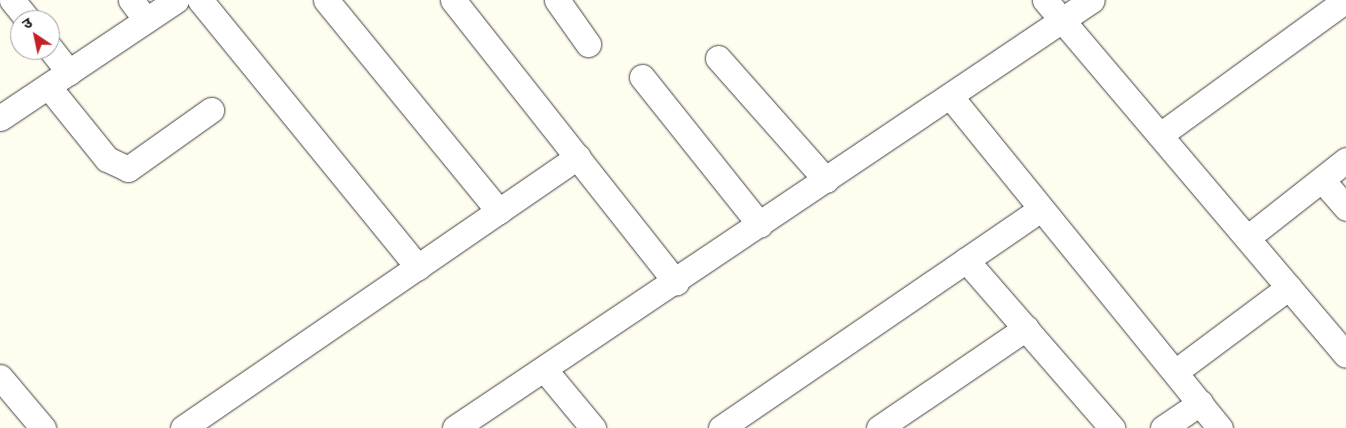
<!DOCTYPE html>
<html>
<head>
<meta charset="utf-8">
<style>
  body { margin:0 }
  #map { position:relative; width:1346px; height:428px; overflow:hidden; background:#fffcf0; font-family:"Roboto Serif","Noto Sans Devanagari",serif }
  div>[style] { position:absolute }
  .roads { filter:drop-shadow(0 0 1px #414141) drop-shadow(0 0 1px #414141) }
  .minor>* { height:25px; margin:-12.5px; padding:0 12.5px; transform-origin:12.5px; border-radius:12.5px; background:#fff }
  span { translate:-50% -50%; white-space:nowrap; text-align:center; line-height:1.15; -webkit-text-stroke:5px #fff; paint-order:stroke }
  .north { position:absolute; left:10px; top:10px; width:50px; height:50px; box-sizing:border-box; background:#fff; border:1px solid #9f9f9f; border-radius:50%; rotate:326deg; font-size:14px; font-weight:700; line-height:20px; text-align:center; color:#0e0e0e }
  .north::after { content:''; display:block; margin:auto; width:18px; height:22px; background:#c51f26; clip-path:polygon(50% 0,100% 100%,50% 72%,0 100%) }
</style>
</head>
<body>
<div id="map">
  <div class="roads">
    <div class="minor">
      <div style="left:12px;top:0;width:26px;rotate:51deg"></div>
      <div style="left:131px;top:0;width:25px;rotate:53deg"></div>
      <div style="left:200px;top:0;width:345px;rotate:50.8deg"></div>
      <div style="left:326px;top:0;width:273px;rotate:50.7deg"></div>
      <div style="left:453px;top:0;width:360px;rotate:51.7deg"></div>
      <div style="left:557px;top:0;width:54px;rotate:54.8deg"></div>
      <div style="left:1045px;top:0;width:465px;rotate:49.7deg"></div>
      <div style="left:50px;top:48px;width:31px;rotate:52deg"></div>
      <div style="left:718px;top:58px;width:163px;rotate:48.5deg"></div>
      <div style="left:642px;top:77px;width:189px;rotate:51.4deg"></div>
      <div style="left:48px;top:86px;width:94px;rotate:51.1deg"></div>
      <div style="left:107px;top:159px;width:23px;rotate:25deg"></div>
      <div style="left:128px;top:169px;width:102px;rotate:-35.4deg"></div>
      <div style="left:950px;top:96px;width:428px;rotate:50.9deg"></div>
      <div style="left:0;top:118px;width:212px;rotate:-33.8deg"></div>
      <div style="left:1160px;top:135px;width:230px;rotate:-36deg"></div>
      <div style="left:1322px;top:180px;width:37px;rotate:49deg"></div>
      <div style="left:1247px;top:238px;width:126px;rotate:-38.2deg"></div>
      <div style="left:966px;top:260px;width:223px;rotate:49deg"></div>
      <div style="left:544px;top:369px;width:77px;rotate:50.3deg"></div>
      <div style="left:1175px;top:372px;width:142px;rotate:-36.7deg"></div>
      <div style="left:0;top:377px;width:67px;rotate:49.9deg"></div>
      <div style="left:183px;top:428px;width:479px;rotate:-34.5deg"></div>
      <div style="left:455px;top:428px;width:767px;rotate:-33.9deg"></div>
      <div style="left:721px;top:428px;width:388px;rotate:-34.4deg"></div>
      <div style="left:879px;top:428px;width:178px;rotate:-34.2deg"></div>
      <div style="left:1163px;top:428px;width:45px;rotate:-34deg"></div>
    </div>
  </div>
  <div class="north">उ</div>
</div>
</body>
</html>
